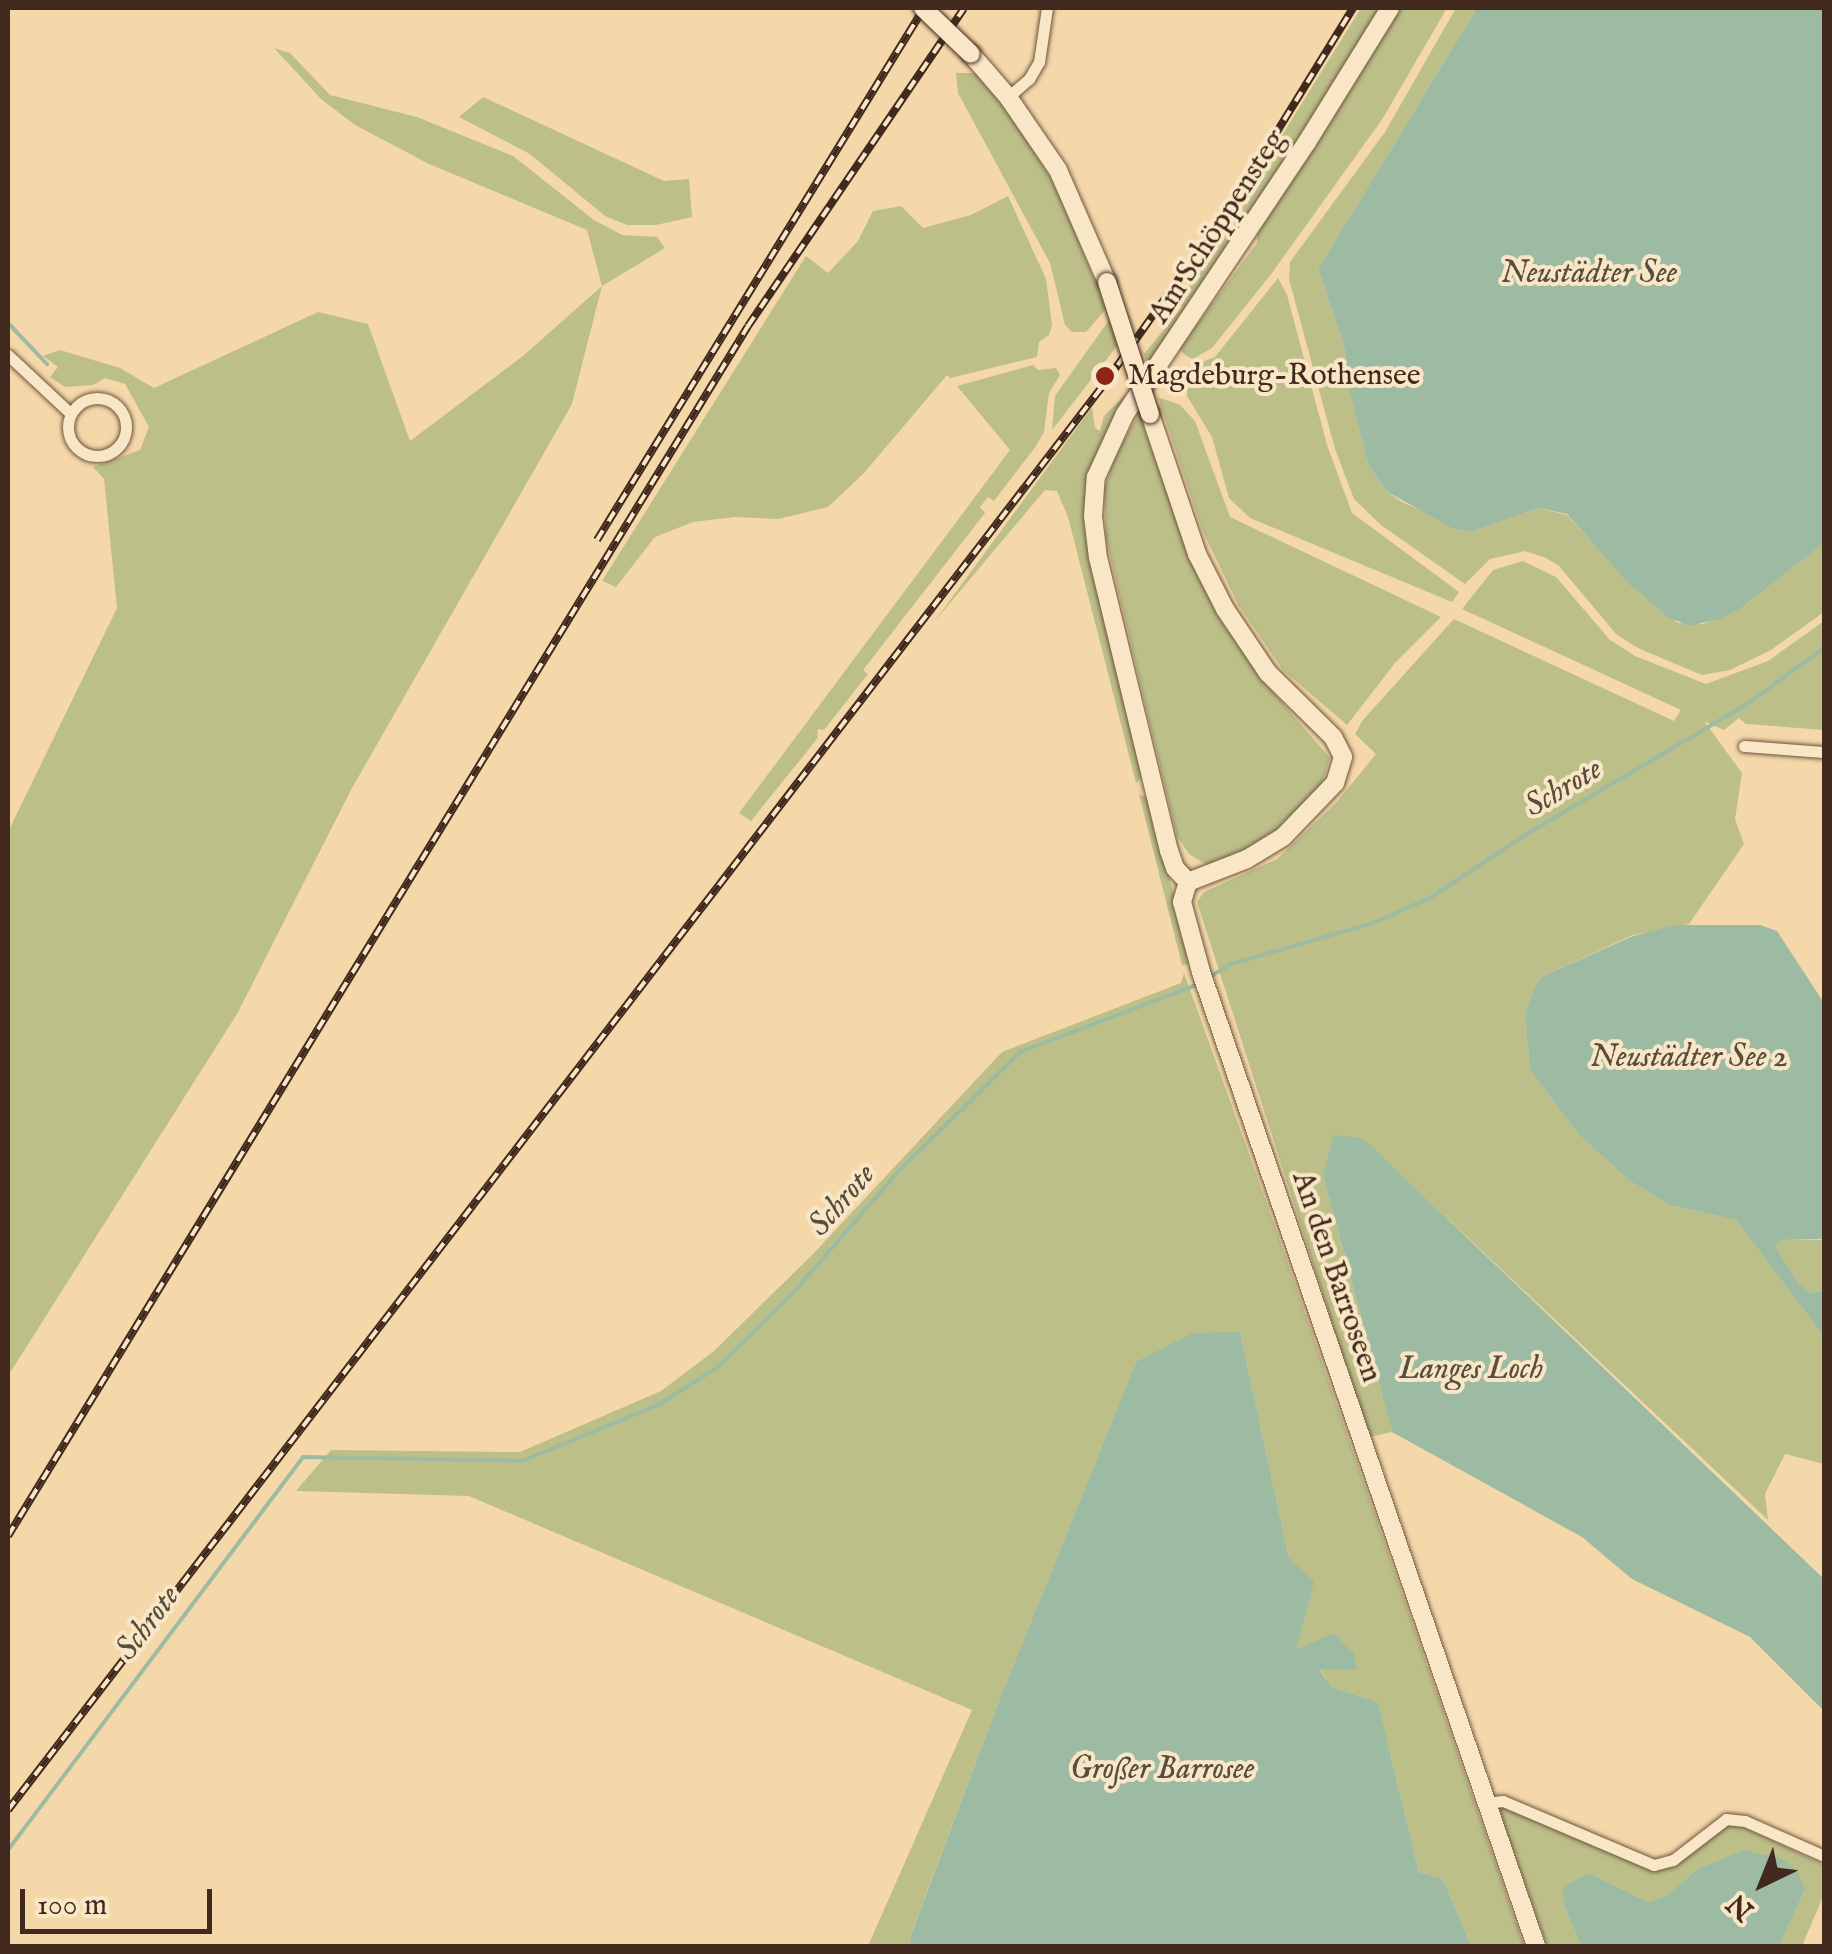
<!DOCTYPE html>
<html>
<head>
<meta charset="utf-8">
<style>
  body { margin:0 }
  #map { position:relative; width:1832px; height:1954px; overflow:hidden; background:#f5d8a9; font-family:"IM FELL English",serif }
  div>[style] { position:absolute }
  .green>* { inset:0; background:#bcbf88 }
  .water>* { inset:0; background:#9dbba3 }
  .stream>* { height:4px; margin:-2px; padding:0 2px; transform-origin:2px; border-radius:2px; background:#9dbba3 }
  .roads { filter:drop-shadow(0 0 2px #6e5640) drop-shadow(0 0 2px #6e5640) }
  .street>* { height:11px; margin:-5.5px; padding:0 5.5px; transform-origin:5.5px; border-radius:5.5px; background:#f8e6c7 }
  .street>.ring { margin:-5.5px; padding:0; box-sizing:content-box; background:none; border:11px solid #f8e6c7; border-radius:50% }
  .secondary>* { height:18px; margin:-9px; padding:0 9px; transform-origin:9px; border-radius:9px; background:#f8e6c7 }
  .rail>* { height:8px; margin-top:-4px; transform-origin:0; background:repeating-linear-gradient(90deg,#f8e6c7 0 11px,#412a1d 0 22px); box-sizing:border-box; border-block:2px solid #412a1d }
  .bridges { filter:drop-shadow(0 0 2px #412a1d) drop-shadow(0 0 2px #412a1d) }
  .secondary-bridge>* { height:18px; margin:-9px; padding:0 9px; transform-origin:9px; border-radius:9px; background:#f8e6c7 }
  .dots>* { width:28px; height:28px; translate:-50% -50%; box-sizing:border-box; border:5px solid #f8e6c7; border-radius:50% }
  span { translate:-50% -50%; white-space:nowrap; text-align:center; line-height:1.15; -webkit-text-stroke:8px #f8e6c7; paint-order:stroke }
  .street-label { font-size:30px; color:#412a1d }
  .poi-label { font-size:30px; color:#412a1d }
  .left { translate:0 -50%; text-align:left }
  .water-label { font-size:32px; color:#584e3e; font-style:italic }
  .frame { position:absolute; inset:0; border:10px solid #412a1d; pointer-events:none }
  .north { position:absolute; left:1712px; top:1834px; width:100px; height:100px; -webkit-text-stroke:8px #f8e6c7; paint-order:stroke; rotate:223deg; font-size:28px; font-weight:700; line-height:40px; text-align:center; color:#412a1d }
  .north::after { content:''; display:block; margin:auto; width:35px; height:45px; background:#412a1d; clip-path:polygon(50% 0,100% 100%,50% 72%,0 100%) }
  .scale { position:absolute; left:20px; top:1889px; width:192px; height:45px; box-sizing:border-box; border:5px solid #412a1d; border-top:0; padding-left:12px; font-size:30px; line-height:35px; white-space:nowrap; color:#412a1d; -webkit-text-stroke:8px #f8e6c7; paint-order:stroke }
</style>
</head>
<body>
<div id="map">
  <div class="green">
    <div style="clip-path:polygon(1361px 8px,1381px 8px,1149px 372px,1144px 354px,1182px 307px,1177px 303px,1253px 190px,1250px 187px)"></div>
    <div style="clip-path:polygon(1399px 8px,1447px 8px,1383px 118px,1272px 273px,1212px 348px,1193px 359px,1186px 356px,1179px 349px,1257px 243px,1257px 232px)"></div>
    <div style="clip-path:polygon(1456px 8px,1477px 8px,1318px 269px,1345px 349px,1349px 389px,1368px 464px,1386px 491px,1402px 502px,1471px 532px,1539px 508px,1567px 515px,1639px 593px,1678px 623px,1703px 624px,1739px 610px,1824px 543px,1824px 612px,1771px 650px,1730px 670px,1702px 675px,1640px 649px,1617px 635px,1559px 566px,1546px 558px,1525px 551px,1490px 559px,1465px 584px,1381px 525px,1354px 499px,1335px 449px,1289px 279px,1290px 262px,1385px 132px)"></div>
    <div style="clip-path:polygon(274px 48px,290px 53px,330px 95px,417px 117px,513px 156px,594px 220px,622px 235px,657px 237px,665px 248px,602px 286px,572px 404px,352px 788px,237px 1014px,8px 1376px,8px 832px,117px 608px,104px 479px,93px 467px,140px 450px,149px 427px,125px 384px,105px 378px,93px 385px,65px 387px,50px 377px,58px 367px,43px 356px,60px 350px,120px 368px,154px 388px,318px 312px,368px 324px,410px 441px,523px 356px,602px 286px,587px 230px,429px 164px,355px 125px,321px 99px)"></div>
    <div style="clip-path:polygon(956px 73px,976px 73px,1005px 106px,1062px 196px,1105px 310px,1086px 332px,1072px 332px,1065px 325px,1050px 263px,958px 93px)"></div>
    <div style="clip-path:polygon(483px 97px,664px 181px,689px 179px,692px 217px,656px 225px,627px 225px,605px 216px,530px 154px,459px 117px)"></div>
    <div style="clip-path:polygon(1008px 196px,1046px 279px,1052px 325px,1049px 335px,1039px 342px,1037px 357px,950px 378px,947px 375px,864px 473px,828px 507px,778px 519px,735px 517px,693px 522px,655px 537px,616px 587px,602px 581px,806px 256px,828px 273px,858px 241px,873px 211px,901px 206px,923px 228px,971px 215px)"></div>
    <div style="clip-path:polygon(1278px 278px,1287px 295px,1327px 445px,1352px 513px,1459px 592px,1452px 602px,1250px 518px,1229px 498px,1212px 437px,1187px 396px,1187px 383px,1169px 375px,1215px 357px)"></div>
    <div style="clip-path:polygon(1109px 320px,1117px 346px,1052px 430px,1055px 396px)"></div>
    <div style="clip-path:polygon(1033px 365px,1038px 370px,1056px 368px,1060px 375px,1049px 393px,1044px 432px,1036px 446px,994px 501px,988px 497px,980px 507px,985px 513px,863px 670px,868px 674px,824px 730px,818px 729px,817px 739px,751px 821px,739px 813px,1010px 450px,957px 386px)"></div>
    <div style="clip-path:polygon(1131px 389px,1132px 395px,1105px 436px,1091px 468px,1084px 525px,1145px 774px,1136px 783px,1068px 517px,1057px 491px,1045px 490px,934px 622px,1092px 407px,1095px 428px,1100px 431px,1104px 416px)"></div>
    <div style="clip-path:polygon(1158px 397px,1180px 405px,1195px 421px,1230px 517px,1441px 617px,1395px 663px,1347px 725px,1283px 670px,1239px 606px,1203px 532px)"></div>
    <div style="clip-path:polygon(1139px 414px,1191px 560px,1219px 617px,1266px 684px,1330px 758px,1321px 787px,1280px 830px,1250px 849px,1207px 865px,1189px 854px,1177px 836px,1106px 539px,1104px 490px,1115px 456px)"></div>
    <div style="clip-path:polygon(1523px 561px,1556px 577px,1610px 640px,1635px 656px,1706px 684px,1768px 661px,1824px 621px,1824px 730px,1746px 724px,1739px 718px,1724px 730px,1704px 721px,1742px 773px,1735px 819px,1744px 844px,1689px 924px,1633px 935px,1545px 975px,1525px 1016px,1530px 1070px,1578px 1134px,1630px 1181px,1669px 1205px,1736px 1220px,1824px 1337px,1824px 1464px,1785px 1454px,1765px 1494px,1768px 1520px,1364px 1140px,1335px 1134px,1323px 1175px,1392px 1432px,1369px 1437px,1197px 902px,1204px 892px,1277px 859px,1336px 803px,1376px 754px,1355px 734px,1363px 720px,1454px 619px,1674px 721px,1681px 710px,1462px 609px,1493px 570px)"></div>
    <div style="clip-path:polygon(1139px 794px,1151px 799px,1190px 964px,1182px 965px)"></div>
    <div style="clip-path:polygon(1184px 973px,1277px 1232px,1524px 1946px,1471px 1946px,1443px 1879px,1419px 1872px,1378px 1702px,1332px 1687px,1319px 1668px,1296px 1651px,1289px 1558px,1240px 1332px,1136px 1362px,1000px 1698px,909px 1939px,912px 1946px,868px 1946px,972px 1710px,469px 1496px,296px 1491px,331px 1450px,520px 1452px,661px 1391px,714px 1351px,812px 1255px,1002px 1052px,1181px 983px)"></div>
    <div style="clip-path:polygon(1783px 1240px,1824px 1240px,1824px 1290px,1812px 1293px,1798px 1283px,1780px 1260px,1775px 1246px)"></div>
    <div style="clip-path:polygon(1507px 1806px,1653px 1871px,1678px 1861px,1720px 1826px,1742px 1826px,1824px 1865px,1824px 1894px,1802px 1946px,1779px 1946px,1805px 1890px,1696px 1870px,1667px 1895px,1648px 1902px,1589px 1873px,1564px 1905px,1581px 1946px,1547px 1946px,1498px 1807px)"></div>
  </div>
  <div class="water">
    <div style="clip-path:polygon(1477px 8px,1824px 8px,1824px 543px,1739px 610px,1719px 619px,1689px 626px,1668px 617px,1630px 585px,1567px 514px,1539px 508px,1471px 532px,1452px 528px,1386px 491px,1368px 464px,1349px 389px,1345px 349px,1318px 269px)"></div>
    <div style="clip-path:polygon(1675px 925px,1760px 925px,1777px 931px,1824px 1003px,1824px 1239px,1783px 1240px,1775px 1246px,1798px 1283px,1812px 1293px,1824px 1290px,1824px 1337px,1736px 1220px,1669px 1205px,1630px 1181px,1578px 1134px,1530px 1070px,1525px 1016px,1535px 986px,1545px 975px,1633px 936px)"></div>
    <div style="clip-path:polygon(1334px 1134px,1364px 1139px,1824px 1579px,1824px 1711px,1750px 1637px,1632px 1579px,1582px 1537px,1392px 1432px,1323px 1175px)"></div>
    <div style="clip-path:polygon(1240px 1332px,1289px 1558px,1314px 1582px,1296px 1650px,1334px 1633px,1354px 1654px,1357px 1669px,1319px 1669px,1332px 1687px,1378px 1702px,1419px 1872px,1443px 1879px,1471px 1946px,912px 1946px,909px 1940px,1000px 1698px,1136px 1362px,1193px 1333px)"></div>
    <div style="clip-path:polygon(1744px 1850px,1782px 1859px,1797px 1871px,1805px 1890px,1779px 1946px,1581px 1946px,1564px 1905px,1563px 1887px,1589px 1873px,1648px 1902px,1667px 1895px,1696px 1870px)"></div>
  </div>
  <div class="stream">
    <div style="left:8px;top:323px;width:57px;rotate:46.4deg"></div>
    <div style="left:1211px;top:976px;width:23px;rotate:-31deg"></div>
    <div style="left:1231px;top:964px;width:148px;rotate:-16.1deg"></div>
    <div style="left:1373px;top:923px;width:62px;rotate:-23.7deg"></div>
    <div style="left:1430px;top:898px;width:114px;rotate:-33.6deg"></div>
    <div style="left:1525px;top:835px;width:256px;rotate:-30.5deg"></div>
    <div style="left:1746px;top:705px;width:97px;rotate:-36.2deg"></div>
    <div style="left:8px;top:1850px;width:491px;rotate:-53.1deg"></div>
    <div style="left:303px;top:1457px;width:219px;rotate:1deg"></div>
    <div style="left:522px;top:1461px;width:149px;rotate:-22.4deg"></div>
    <div style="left:660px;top:1404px;width:69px;rotate:-32.5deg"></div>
    <div style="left:718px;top:1367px;width:104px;rotate:-44.6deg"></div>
    <div style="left:792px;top:1294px;width:160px;rotate:-49deg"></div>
    <div style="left:897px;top:1173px;width:173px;rotate:-44.5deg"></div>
    <div style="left:1020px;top:1052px;width:191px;rotate:-20.8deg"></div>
  </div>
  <div class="roads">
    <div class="street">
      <div style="left:1008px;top:97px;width:28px;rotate:-41deg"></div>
      <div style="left:1029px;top:79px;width:20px;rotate:-60deg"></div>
      <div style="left:1039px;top:62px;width:55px;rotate:-81.6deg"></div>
      <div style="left:8px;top:355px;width:86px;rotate:43.1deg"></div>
      <div class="ring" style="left:68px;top:398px;width:47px;height:47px"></div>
      <div style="left:1744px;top:746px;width:80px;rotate:4.3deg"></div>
      <div style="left:1486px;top:1803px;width:17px;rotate:-7deg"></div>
      <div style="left:1503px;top:1801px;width:164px;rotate:23deg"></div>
      <div style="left:1654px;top:1865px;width:20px;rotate:-15deg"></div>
      <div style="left:1673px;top:1860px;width:67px;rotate:-37.7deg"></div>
      <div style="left:1726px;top:1819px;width:19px;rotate:6deg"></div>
      <div style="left:1745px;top:1821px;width:86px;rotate:23.9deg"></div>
    </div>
    <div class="secondary">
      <div style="left:971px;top:54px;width:57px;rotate:49.3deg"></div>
      <div style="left:1008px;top:97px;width:88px;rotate:55.6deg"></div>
      <div style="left:1058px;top:170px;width:122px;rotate:66.4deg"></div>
      <div style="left:1150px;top:414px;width:148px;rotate:71.4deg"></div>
      <div style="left:1197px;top:554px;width:62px;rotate:63deg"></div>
      <div style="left:1225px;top:609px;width:77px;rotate:56.1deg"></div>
      <div style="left:1268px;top:673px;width:91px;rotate:44.6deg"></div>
      <div style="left:1333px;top:737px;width:22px;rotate:63deg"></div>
      <div style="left:1343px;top:757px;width:27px;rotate:107deg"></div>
      <div style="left:1335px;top:783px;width:75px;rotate:133.9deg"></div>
      <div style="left:1283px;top:837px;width:42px;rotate:148.6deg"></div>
      <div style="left:1247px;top:859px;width:63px;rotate:158.7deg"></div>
      <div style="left:1188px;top:882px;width:21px;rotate:107deg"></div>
      <div style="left:1182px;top:902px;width:73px;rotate:74.8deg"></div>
      <div style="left:1201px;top:972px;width:1030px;rotate:71.02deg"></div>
      <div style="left:1188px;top:882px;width:19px;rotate:-133deg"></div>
      <div style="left:1175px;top:868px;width:18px;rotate:-109deg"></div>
      <div style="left:1169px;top:851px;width:301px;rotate:-103.6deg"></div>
      <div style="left:1098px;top:558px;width:42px;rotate:-96.8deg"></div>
      <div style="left:1093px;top:516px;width:39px;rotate:-86deg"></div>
      <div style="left:1096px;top:477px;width:69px;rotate:-65.3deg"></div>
      <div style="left:1125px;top:414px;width:327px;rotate:-56.2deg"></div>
      <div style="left:1307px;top:142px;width:158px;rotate:-58.2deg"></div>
    </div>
  </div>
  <div class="rail">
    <div style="left:597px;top:540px;width:624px;rotate:-58.42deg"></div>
    <div style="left:8px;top:1536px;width:1418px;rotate:-58.55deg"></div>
    <div style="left:748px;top:326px;width:384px;rotate:-55.8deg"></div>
    <div style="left:8px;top:1810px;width:1800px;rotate:-52.45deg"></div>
    <div style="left:1105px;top:383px;width:230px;rotate:-54.7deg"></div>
    <div style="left:1238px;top:195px;width:220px;rotate:-58.4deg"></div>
  </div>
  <div class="bridges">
    <div class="secondary-bridge">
      <div style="left:923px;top:8px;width:66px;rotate:43.8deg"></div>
      <div style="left:1107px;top:282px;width:139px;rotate:72deg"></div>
    </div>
  </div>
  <div class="dots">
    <div style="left:1105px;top:376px;background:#8f2418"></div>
  </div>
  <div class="street-label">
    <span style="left:1218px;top:227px;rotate:-57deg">Am Schöppensteg</span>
    <span style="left:1336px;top:1277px;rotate:71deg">An den Barroseen</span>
  </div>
  <div class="poi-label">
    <span class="left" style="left:1128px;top:376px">Magdeburg-Rothensee</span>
  </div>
  <div class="water-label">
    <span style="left:1589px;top:274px">Neustädter See</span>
    <span style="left:1564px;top:789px;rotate:-31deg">Schrote</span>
    <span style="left:1689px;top:1058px">Neustädter See 2</span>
    <span style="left:843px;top:1201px;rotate:-49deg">Schrote</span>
    <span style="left:1471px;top:1370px">Langes Loch</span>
    <span style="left:149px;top:1624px;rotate:-53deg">Schrote</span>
    <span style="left:1162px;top:1770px">Großer Barrosee</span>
  </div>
  <div class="frame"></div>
  <div class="north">N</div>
  <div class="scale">100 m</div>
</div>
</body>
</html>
